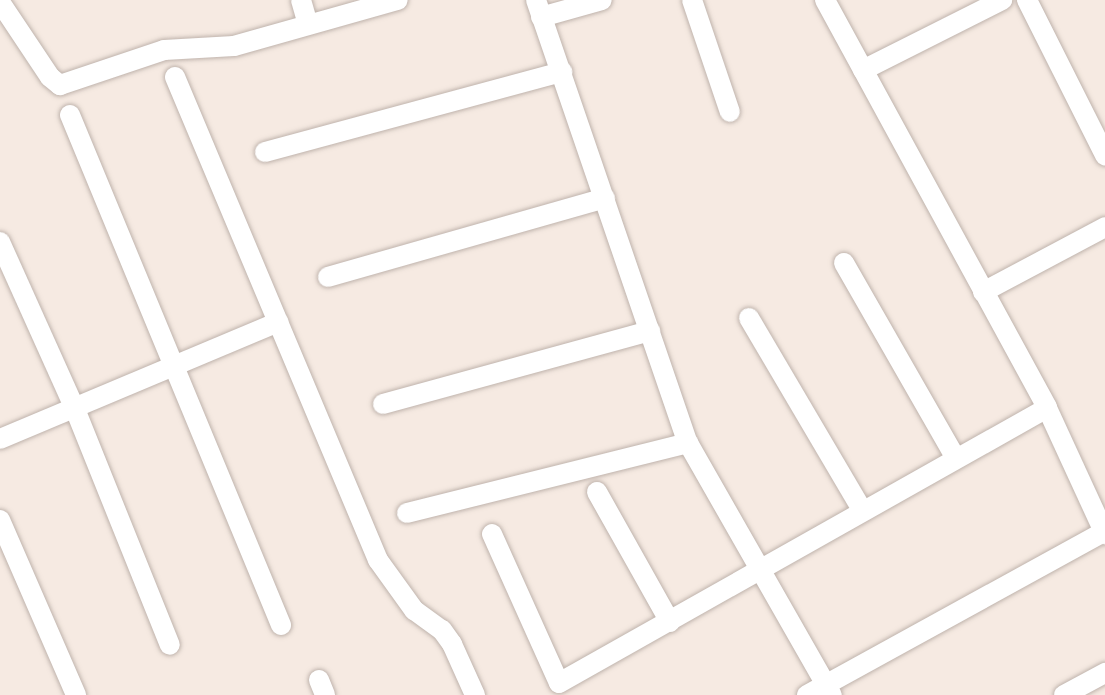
<!DOCTYPE html>
<html>
<head>
<meta charset="utf-8">
<style>
  body { margin:0 }
  #map { position:relative; width:1105px; height:695px; overflow:hidden; background:#f6eae2; font-family:"DM Sans",sans-serif }
  div>[style] { position:absolute }
  .roads { filter:drop-shadow(0 0 2px #bfb3ac) drop-shadow(0 0 2px #bfb3ac) }
  .minor>* { height:20px; margin:-10px; padding:0 10px; transform-origin:10px; border-radius:10px; background:#fff }
  span { translate:-50% -50%; white-space:nowrap; text-align:center; line-height:1.15; -webkit-text-stroke:4.5px #f6eae2; paint-order:stroke }
</style>
</head>
<body>
<div id="map">
  <div class="roads">
    <div class="minor">
      <div style="left:301px;top:0;width:25px;rotate:74deg"></div>
      <div style="left:536px;top:0;width:468px;rotate:71.1deg"></div>
      <div style="left:688px;top:443px;width:290px;rotate:60.3deg"></div>
      <div style="left:692px;top:0;width:118px;rotate:71.3deg"></div>
      <div style="left:825px;top:0;width:464px;rotate:61.4deg"></div>
      <div style="left:1047px;top:408px;width:139px;rotate:65.3deg"></div>
      <div style="left:1027px;top:0;width:174px;rotate:63.3deg"></div>
      <div style="left:0;top:2px;width:90px;rotate:56.3deg"></div>
      <div style="left:50px;top:77px;width:13px;rotate:39deg"></div>
      <div style="left:60px;top:85px;width:110px;rotate:-18.6deg"></div>
      <div style="left:164px;top:50px;width:70px;rotate:-3.3deg"></div>
      <div style="left:234px;top:46px;width:170px;rotate:-15.7deg"></div>
      <div style="left:541px;top:17px;width:63px;rotate:-15.6deg"></div>
      <div style="left:863px;top:70px;width:156px;rotate:-26.7deg"></div>
      <div style="left:175px;top:77px;width:524px;rotate:67.2deg"></div>
      <div style="left:378px;top:560px;width:62px;rotate:54.2deg"></div>
      <div style="left:414px;top:610px;width:34px;rotate:36deg"></div>
      <div style="left:442px;top:630px;width:17px;rotate:54deg"></div>
      <div style="left:452px;top:644px;width:56px;rotate:65.7deg"></div>
      <div style="left:70px;top:115px;width:552px;rotate:67.52deg"></div>
      <div style="left:265px;top:152px;width:308px;rotate:-15.1deg"></div>
      <div style="left:0;top:242px;width:183px;rotate:65.8deg"></div>
      <div style="left:75px;top:409px;width:254px;rotate:68.1deg"></div>
      <div style="left:844px;top:263px;width:224px;rotate:60.2deg"></div>
      <div style="left:328px;top:277px;width:288px;rotate:-15.9deg"></div>
      <div style="left:983px;top:292px;width:138px;rotate:-28deg"></div>
      <div style="left:749px;top:318px;width:223px;rotate:59.5deg"></div>
      <div style="left:383px;top:404px;width:277px;rotate:-15.3deg"></div>
      <div style="left:0;top:439px;width:302px;rotate:-22.8deg"></div>
      <div style="left:597px;top:492px;width:149px;rotate:60.7deg"></div>
      <div style="left:407px;top:513px;width:290px;rotate:-14deg"></div>
      <div style="left:0;top:520px;width:191px;rotate:66.5deg"></div>
      <div style="left:492px;top:534px;width:163px;rotate:65.8deg"></div>
      <div style="left:559px;top:683px;width:560px;rotate:-29.4deg"></div>
      <div style="left:319px;top:680px;width:16px;rotate:68deg"></div>
      <div style="left:807px;top:695px;width:340px;rotate:-28.8deg"></div>
      <div style="left:1064px;top:695px;width:47px;rotate:-28.2deg"></div>
    </div>
  </div>
</div>
</body>
</html>
